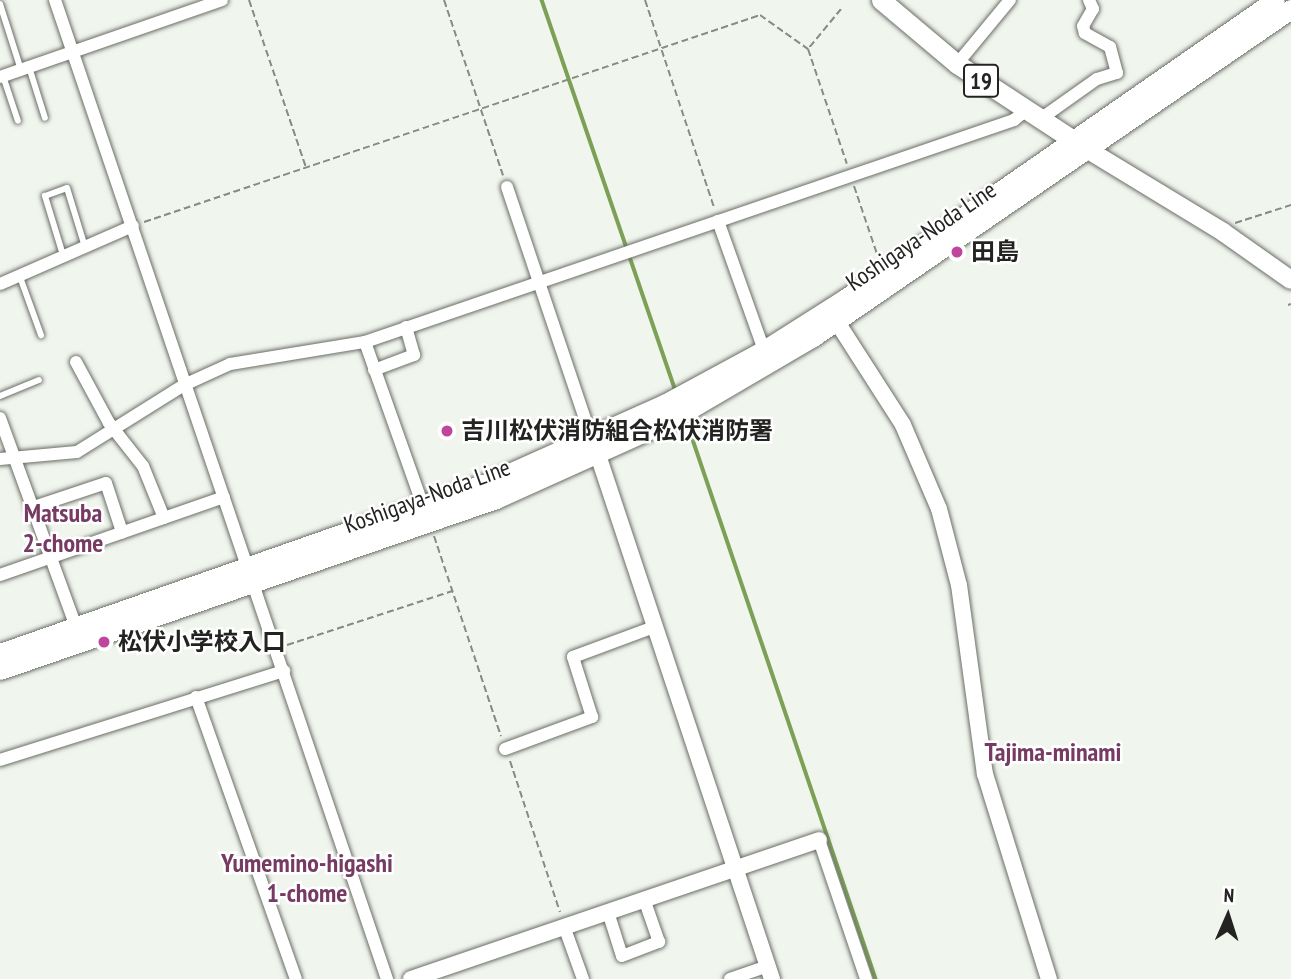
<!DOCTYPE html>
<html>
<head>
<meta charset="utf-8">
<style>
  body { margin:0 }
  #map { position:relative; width:1291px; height:979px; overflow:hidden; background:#f0f5ed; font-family:"PT Sans Narrow","Noto Sans JP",sans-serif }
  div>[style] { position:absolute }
  .stream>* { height:3.5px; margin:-1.75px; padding:0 1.75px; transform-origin:1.75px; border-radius:1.75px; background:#7ca156 }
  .path>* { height:2px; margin-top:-1px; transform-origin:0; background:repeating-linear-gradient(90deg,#888b85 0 7px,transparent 0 10.5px) }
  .roads { filter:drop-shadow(0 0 2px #6a6e67) drop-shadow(0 0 2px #6a6e67) }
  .service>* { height:6px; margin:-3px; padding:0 3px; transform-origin:3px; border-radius:3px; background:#fff }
  .minor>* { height:12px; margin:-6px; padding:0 6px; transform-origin:6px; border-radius:6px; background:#fff }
  .tertiary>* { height:16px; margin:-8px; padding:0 8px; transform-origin:8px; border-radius:8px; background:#fff }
  .secondary>* { height:18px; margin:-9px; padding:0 9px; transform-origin:9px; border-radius:9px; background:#fff }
  .primary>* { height:19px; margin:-9.5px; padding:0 9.5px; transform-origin:9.5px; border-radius:9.5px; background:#fff }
  .dots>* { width:19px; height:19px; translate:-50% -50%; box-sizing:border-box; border:4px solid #fff; border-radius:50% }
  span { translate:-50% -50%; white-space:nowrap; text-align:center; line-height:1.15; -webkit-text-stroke:5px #fff; paint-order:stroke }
  .shield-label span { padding:2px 5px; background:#fff; border:2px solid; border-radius:5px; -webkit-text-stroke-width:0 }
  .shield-label { font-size:23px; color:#232421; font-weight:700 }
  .street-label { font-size:24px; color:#232421 }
  .poi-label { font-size:24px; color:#232421; font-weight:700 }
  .left { translate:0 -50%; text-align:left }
  .neighbourhood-label { font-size:26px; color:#763a63; font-weight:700 }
  .north { position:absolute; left:1193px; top:881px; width:70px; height:70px; -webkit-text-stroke:5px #fff; paint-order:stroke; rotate:3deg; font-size:19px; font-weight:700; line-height:28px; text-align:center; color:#232421 }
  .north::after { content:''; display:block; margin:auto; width:24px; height:32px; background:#232421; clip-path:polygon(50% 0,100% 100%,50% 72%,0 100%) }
</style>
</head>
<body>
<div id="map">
  <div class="stream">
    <div style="left:542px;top:0;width:411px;rotate:71.1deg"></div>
    <div style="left:686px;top:419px;width:591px;rotate:71.26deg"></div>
  </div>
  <div class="path">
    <div style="left:249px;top:0;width:176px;rotate:71.2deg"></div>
    <div style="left:444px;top:0;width:185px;rotate:71.4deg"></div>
    <div style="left:645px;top:0;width:219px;rotate:71.6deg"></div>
    <div style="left:841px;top:9px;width:52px;rotate:129.5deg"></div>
    <div style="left:808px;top:49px;width:121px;rotate:71.3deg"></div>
    <div style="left:854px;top:186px;width:75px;rotate:71.3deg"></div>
    <div style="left:144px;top:222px;width:650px;rotate:-18.57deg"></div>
    <div style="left:760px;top:15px;width:59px;rotate:35.3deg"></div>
    <div style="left:1235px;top:223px;width:59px;rotate:-17.8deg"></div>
    <div style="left:1288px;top:305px;width:3px;rotate:-18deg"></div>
    <div style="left:434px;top:536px;width:211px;rotate:71.5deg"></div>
    <div style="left:287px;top:645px;width:174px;rotate:-18.1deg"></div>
    <div style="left:510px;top:761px;width:159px;rotate:71.7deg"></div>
  </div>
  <div class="roads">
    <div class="service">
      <div style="left:0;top:4px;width:69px;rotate:72.3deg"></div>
      <div style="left:29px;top:67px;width:53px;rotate:72.6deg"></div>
      <div style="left:3px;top:76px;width:47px;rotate:71.6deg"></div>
      <div style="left:63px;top:255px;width:62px;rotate:-107deg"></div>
      <div style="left:45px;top:196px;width:23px;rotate:-20deg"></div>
      <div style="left:67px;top:188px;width:62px;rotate:73deg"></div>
      <div style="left:20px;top:277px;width:62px;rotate:70.1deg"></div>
      <div style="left:0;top:396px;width:42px;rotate:-22.3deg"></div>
    </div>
    <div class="minor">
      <div style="left:55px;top:0;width:1034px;rotate:71.27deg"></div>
      <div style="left:957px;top:64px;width:83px;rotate:-50.4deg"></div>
      <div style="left:0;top:77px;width:235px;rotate:-19.1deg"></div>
      <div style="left:1039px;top:120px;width:71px;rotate:-35.3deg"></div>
      <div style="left:1097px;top:79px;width:21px;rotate:-17deg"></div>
      <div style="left:1117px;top:73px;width:27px;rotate:-105deg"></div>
      <div style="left:1110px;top:47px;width:29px;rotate:-151deg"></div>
      <div style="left:1085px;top:33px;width:7px;rotate:-106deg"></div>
      <div style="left:1083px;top:26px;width:20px;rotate:-60deg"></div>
      <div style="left:1093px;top:9px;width:10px;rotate:-114deg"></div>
      <div style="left:507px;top:187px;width:266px;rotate:71.4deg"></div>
      <div style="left:718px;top:221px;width:137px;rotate:70.4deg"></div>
      <div style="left:0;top:284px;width:145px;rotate:-23.6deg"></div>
      <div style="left:365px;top:342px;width:174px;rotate:70.5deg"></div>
      <div style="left:76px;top:362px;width:69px;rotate:61.6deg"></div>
      <div style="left:109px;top:423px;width:55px;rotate:51.7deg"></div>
      <div style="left:143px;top:466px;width:56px;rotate:68deg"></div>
      <div style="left:374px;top:370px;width:43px;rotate:-20.6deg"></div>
      <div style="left:414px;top:355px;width:29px;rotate:-106deg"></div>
      <div style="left:0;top:418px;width:222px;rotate:70deg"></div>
      <div style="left:0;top:459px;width:77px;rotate:-5.2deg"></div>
      <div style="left:77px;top:452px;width:126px;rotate:-32.1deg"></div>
      <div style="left:184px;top:385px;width:51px;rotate:-24.5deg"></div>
      <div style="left:230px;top:364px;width:137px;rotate:-9.3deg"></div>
      <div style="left:365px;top:342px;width:686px;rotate:-18.88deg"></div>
      <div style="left:1014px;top:120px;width:14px;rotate:-39deg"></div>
      <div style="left:31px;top:508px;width:79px;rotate:-18.4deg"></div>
      <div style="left:106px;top:483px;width:52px;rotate:71.9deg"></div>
      <div style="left:0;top:575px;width:237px;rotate:-19.2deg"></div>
      <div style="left:196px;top:697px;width:299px;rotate:70.5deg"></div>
      <div style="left:505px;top:749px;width:93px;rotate:-20.2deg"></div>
      <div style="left:592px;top:717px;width:63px;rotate:-107.6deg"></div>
      <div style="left:573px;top:657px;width:86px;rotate:-20.3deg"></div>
      <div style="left:0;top:760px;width:298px;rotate:-17.4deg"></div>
      <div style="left:819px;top:840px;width:147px;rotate:71.3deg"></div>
      <div style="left:608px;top:912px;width:46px;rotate:72.3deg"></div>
      <div style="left:622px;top:956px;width:40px;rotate:-21deg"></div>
      <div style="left:659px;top:942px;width:46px;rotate:-109.2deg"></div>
      <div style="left:564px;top:926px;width:56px;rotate:70.3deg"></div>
      <div style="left:730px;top:979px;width:40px;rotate:-18.9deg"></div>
    </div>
    <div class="tertiary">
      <div style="left:837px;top:322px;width:122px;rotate:57.3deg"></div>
      <div style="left:903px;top:425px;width:91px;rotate:66.8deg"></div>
      <div style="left:939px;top:509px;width:79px;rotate:75.3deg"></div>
      <div style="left:959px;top:585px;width:191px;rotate:82.2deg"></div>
      <div style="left:985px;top:774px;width:215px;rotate:72.7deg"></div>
      <div style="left:594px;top:443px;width:565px;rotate:71.63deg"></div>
      <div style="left:411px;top:979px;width:431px;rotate:-18.8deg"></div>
    </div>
    <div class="secondary">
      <div style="left:1090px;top:151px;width:156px;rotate:31.3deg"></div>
      <div style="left:1223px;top:232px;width:83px;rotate:35.2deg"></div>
    </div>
    <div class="primary">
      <div style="left:881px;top:0;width:99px;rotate:40.1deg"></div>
      <div style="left:957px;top:64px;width:152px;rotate:33.2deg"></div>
      <div style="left:0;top:653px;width:518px;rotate:-19.27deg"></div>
      <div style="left:489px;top:482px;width:192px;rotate:-24deg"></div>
      <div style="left:664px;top:404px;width:114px;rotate:-28.4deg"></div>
      <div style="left:764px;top:350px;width:97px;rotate:-32.4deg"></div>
      <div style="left:846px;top:298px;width:522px;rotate:-34.79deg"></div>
      <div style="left:0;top:670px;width:525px;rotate:-19.02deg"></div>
      <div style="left:496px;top:499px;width:194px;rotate:-24.3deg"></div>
      <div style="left:673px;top:419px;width:162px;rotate:-30.4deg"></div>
      <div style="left:813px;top:337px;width:580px;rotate:-34.46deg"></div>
    </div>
  </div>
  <div class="dots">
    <div style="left:957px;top:252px;background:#be469c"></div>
    <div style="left:447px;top:431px;background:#be469c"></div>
    <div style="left:104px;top:642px;background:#be469c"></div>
  </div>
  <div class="shield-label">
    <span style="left:981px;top:81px">19</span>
  </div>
  <div class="street-label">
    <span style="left:921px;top:236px;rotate:-34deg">Koshigaya-Noda Line</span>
    <span style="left:427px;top:496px;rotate:-20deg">Koshigaya-Noda Line</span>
  </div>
  <div class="poi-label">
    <span class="left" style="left:971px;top:252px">田島</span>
    <span class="left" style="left:461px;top:431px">吉川松伏消防組合松伏消防署</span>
    <span class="left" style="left:118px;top:642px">松伏小学校入口</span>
  </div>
  <div class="neighbourhood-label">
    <span style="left:63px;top:528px">Matsuba<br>2-chome</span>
    <span style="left:1053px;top:752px">Tajima-minami</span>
    <span style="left:307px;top:878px">Yumemino-higashi<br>1-chome</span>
  </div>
  <div class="north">N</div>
</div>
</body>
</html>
